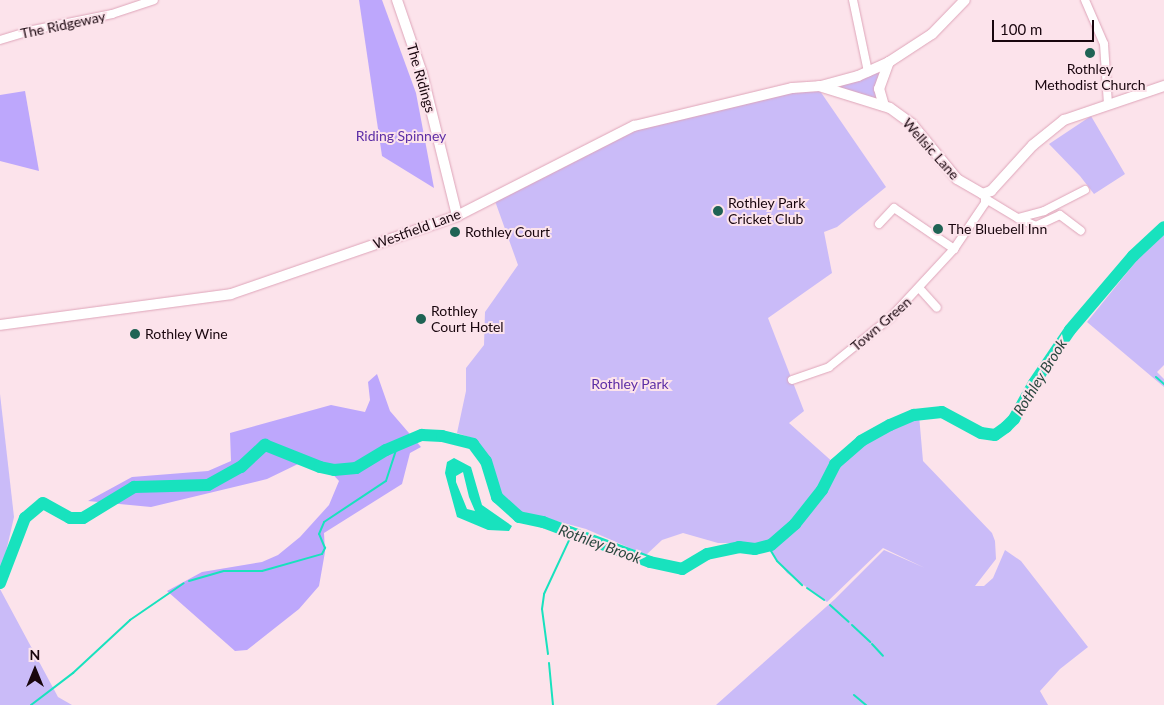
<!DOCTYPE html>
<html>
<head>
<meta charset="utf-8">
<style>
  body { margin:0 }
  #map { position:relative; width:1164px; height:705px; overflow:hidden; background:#fce3eb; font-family:Lato,sans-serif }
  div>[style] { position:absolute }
  .green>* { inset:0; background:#cabbf8 }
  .forest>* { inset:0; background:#bda7fc }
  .water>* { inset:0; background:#18e2be }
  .stream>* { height:2px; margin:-1px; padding:0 1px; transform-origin:1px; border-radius:1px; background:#18e2be }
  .river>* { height:12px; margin:-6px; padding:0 6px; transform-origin:6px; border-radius:6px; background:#18e2be }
  .roads { filter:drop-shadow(0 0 1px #dea5b9) drop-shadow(0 0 1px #dea5b9) }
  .street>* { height:8px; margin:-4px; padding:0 4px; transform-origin:4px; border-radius:4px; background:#fff }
  .secondary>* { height:10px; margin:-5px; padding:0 5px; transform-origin:5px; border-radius:5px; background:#fff }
  .dots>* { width:14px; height:14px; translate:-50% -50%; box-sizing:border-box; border:2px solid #fce3eb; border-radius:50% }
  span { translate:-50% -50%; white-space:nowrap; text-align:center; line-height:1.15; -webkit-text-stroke:4px #fce3eb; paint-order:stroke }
  .street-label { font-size:14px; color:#19060e }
  .poi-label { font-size:14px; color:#19060e }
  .left { translate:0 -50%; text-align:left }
  .park-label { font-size:14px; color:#5d2ea6 }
  .water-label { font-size:15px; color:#2c4840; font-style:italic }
  .north { position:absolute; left:10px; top:645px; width:50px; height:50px; -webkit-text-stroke:4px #fce3eb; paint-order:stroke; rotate:0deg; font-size:14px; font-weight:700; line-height:20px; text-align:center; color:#19060e }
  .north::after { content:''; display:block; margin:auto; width:18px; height:22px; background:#19060e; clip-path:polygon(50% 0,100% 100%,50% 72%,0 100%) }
  .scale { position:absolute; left:992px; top:20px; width:102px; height:22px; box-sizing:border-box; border:2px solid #19060e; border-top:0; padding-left:6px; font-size:15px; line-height:18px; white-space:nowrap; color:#19060e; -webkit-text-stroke:4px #fce3eb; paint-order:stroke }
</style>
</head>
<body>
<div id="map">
  <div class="green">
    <div style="clip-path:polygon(880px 71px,878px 100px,841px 88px,841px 84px)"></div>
    <div style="clip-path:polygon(820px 91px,886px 187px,837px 227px,824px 232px,832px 273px,768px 318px,804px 411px,789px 423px,835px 464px,862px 441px,890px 425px,919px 415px,923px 461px,992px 533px,995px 541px,996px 559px,975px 586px,984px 586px,993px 578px,1005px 550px,1021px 561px,1088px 647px,1060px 669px,1040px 691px,1048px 705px,716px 705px,835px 599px,884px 550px,925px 568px,883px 548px,827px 602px,787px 573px,764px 543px,718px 543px,683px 533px,662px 540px,646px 555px,586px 529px,519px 511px,501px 493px,484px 450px,472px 438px,457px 433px,466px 391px,466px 368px,484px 345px,485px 312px,518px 265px,495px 201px,628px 132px,792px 92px)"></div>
    <div style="clip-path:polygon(1091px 116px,1125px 174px,1094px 194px,1080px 176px,1049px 144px)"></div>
    <div style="clip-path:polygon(1164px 235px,1164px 365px,1157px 372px,1164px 379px,1164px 387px,1087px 322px,1138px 259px)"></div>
    <div style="clip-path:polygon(0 394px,14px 517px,0 578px)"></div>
    <div style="clip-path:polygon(0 589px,58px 697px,72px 705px,0 705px)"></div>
  </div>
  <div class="forest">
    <div style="clip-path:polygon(359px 0,382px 0,416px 93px,434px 188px,382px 156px)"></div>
    <div style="clip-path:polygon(25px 91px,39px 171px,0 161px,0 95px)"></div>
    <div style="clip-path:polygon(377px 374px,390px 411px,421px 447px,410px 453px,402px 484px,324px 533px,325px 552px,319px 586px,299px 609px,247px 650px,235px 651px,167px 591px,202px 572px,262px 562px,278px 555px,300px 537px,329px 505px,339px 481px,328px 469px,298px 464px,267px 479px,151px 507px,88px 501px,132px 477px,208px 471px,231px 461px,230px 433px,331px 405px,365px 412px,370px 400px,368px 382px)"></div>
  </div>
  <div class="water">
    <div style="clip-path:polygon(evenodd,454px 458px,471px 467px,482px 505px,512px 526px,509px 531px,488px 530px,457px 517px,445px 473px,447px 462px,454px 458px,463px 472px,469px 497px,475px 511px,467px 509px,456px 482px,456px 476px,463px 472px)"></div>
  </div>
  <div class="stream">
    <div style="left:1156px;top:377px;width:11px;rotate:41deg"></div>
    <div style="left:768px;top:546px;width:17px;rotate:59deg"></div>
    <div style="left:777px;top:561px;width:35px;rotate:44deg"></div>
    <div style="left:189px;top:581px;width:36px;rotate:-16deg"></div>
    <div style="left:224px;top:571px;width:38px"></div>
    <div style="left:262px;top:571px;width:62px;rotate:-15.8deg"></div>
    <div style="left:322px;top:554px;width:7px;rotate:-63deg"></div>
    <div style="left:325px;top:548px;width:15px;rotate:-113deg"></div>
    <div style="left:319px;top:534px;width:13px;rotate:-67deg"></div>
    <div style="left:324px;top:522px;width:74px;rotate:-33.5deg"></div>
    <div style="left:386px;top:481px;width:39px;rotate:-72deg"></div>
    <div style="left:807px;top:588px;width:21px;rotate:35deg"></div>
    <div style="left:830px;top:605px;width:25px;rotate:42deg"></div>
    <div style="left:852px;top:625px;width:25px;rotate:43deg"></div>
    <div style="left:872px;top:644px;width:16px;rotate:47deg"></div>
    <div style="left:548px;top:654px;width:45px;rotate:-97.6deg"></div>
    <div style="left:542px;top:609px;width:15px;rotate:-82deg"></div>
    <div style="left:544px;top:594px;width:66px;rotate:-65deg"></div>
    <div style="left:549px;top:663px;width:42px;rotate:84.6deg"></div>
    <div style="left:854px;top:695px;width:16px;rotate:40deg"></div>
    <div style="left:31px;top:705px;width:53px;rotate:-37.3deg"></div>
    <div style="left:73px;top:673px;width:78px;rotate:-42.9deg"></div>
    <div style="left:130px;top:620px;width:65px;rotate:-34.4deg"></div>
  </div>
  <div class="river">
    <div style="left:0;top:583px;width:70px;rotate:-69deg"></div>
    <div style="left:25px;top:518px;width:23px;rotate:-40deg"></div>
    <div style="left:43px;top:503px;width:31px;rotate:29deg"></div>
    <div style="left:70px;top:518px;width:13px"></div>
    <div style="left:83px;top:518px;width:60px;rotate:-31.3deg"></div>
    <div style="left:134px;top:487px;width:74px;rotate:-1.5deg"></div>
    <div style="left:208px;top:485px;width:38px;rotate:-29deg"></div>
    <div style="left:241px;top:467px;width:33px;rotate:-43deg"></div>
    <div style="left:265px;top:445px;width:59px;rotate:21.8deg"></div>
    <div style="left:320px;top:467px;width:14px;rotate:12deg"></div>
    <div style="left:334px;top:470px;width:22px;rotate:-5deg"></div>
    <div style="left:356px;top:468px;width:35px;rotate:-31deg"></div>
    <div style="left:386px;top:450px;width:39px;rotate:-23deg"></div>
    <div style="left:422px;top:435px;width:20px;rotate:3deg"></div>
    <div style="left:442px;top:436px;width:32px;rotate:14deg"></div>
    <div style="left:473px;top:444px;width:21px;rotate:53deg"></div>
    <div style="left:486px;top:461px;width:38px;rotate:73deg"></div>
    <div style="left:497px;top:497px;width:30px;rotate:42deg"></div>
    <div style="left:519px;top:517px;width:25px;rotate:12deg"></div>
    <div style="left:543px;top:522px;width:114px;rotate:20.5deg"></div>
    <div style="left:650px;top:562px;width:33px;rotate:12deg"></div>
    <div style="left:682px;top:569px;width:29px;rotate:-31deg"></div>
    <div style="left:707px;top:554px;width:33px;rotate:-12deg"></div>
    <div style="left:739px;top:547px;width:16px;rotate:7deg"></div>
    <div style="left:755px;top:549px;width:16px;rotate:-14deg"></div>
    <div style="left:771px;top:545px;width:32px;rotate:-41deg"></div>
    <div style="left:795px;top:524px;width:43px;rotate:-51.5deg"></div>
    <div style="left:822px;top:490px;width:29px;rotate:-63deg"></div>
    <div style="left:835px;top:464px;width:35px;rotate:-41deg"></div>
    <div style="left:861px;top:441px;width:33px;rotate:-29deg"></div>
    <div style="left:890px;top:425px;width:26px;rotate:-23deg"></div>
    <div style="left:914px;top:415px;width:28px;rotate:-6deg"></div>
    <div style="left:942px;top:412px;width:44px;rotate:28.3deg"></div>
    <div style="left:981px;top:433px;width:14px;rotate:8deg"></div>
    <div style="left:995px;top:435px;width:14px;rotate:-36deg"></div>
    <div style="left:1006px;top:427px;width:11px;rotate:-45deg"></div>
    <div style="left:1014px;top:419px;width:41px;rotate:-60.9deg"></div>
    <div style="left:1034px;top:383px;width:64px;rotate:-55.8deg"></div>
    <div style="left:1070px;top:330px;width:97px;rotate:-49.6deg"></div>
    <div style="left:1133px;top:256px;width:42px;rotate:-43.1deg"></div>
  </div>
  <div class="roads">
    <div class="street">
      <div style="left:853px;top:0;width:74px;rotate:78.2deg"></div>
      <div style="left:1085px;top:0;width:48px;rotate:66.6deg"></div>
      <div style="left:1104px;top:44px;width:60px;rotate:86.2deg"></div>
      <div style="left:0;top:40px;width:34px;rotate:-17deg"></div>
      <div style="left:33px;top:30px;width:81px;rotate:-11.4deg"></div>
      <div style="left:112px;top:14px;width:44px;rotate:-18.4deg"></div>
      <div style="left:986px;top:199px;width:37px;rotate:31deg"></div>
      <div style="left:1018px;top:218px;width:27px;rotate:-15deg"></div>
      <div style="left:1044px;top:211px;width:46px;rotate:-27.1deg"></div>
      <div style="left:1018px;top:218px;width:20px;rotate:24deg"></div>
      <div style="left:1036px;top:226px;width:26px;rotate:-25deg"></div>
      <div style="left:1060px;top:215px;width:26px;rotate:37deg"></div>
      <div style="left:879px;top:224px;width:22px;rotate:-47deg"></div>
      <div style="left:894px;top:208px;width:73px;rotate:34.3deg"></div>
      <div style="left:920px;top:289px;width:25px;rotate:48deg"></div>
      <div style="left:792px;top:380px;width:39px;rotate:-19deg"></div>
      <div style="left:829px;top:367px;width:80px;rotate:-38.9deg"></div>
      <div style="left:891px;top:317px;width:93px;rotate:-47.2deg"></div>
      <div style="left:954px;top:249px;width:55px;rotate:-56deg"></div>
      <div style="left:985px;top:203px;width:9px;rotate:-90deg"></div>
    </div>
    <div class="secondary">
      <div style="left:397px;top:0;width:77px;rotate:71.1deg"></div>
      <div style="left:422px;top:73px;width:147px;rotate:76.2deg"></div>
      <div style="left:821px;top:86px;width:38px;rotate:-15deg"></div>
      <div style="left:858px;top:76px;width:34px;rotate:-24deg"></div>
      <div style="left:889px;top:62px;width:51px;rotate:-33.1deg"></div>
      <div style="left:932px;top:34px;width:47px;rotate:-45.9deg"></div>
      <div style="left:884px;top:106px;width:18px;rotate:-106deg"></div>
      <div style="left:879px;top:89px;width:29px;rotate:-70deg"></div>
      <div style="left:0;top:325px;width:233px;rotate:-7.6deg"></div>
      <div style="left:231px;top:294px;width:239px;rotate:-19deg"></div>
      <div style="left:457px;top:216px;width:199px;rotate:-27deg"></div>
      <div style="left:634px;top:126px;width:163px;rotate:-13.5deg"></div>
      <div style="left:792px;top:88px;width:27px;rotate:-4deg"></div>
      <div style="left:819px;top:86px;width:74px;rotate:17.2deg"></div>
      <div style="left:890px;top:108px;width:27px;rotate:36deg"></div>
      <div style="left:912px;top:124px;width:71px;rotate:50.7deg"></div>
      <div style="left:957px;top:179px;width:30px;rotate:30deg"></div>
      <div style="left:983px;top:194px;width:9px;rotate:-21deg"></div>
      <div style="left:991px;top:191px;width:62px;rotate:-47.6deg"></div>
      <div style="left:1033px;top:145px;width:40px;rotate:-39deg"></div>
      <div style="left:1064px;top:120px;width:106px;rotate:-18.8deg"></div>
    </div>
  </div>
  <div class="dots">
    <div style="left:1090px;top:53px;background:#1f6354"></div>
    <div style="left:718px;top:211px;background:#1f6354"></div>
    <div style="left:938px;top:229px;background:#1f6354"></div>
    <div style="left:455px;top:232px;background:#1f6354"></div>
    <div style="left:421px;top:319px;background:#1f6354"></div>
    <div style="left:135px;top:334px;background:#1f6354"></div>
  </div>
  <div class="street-label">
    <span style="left:63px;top:25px;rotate:-12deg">The Ridgeway</span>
    <span style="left:421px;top:78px;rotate:74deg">The Ridings</span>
    <span style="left:931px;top:149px;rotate:48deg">Wellsic Lane</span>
    <span style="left:417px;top:229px;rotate:-20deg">Westfield Lane</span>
    <span style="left:881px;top:324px;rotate:-41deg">Town Green</span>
  </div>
  <div class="poi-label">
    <span style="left:1090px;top:77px">Rothley<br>Methodist Church</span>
    <span class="left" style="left:728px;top:211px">Rothley Park<br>Cricket Club</span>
    <span class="left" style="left:948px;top:229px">The Bluebell Inn</span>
    <span class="left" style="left:465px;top:232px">Rothley Court</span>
    <span class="left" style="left:431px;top:319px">Rothley<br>Court Hotel</span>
    <span class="left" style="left:145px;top:334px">Rothley Wine</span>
  </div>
  <div class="park-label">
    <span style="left:401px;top:136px">Riding Spinney</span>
    <span style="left:630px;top:384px">Rothley Park</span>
  </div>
  <div class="water-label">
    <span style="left:1040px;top:377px;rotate:-58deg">Rothley Brook</span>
    <span style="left:600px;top:544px;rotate:20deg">Rothley Brook</span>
  </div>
  <div class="north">N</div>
  <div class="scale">100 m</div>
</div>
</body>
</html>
